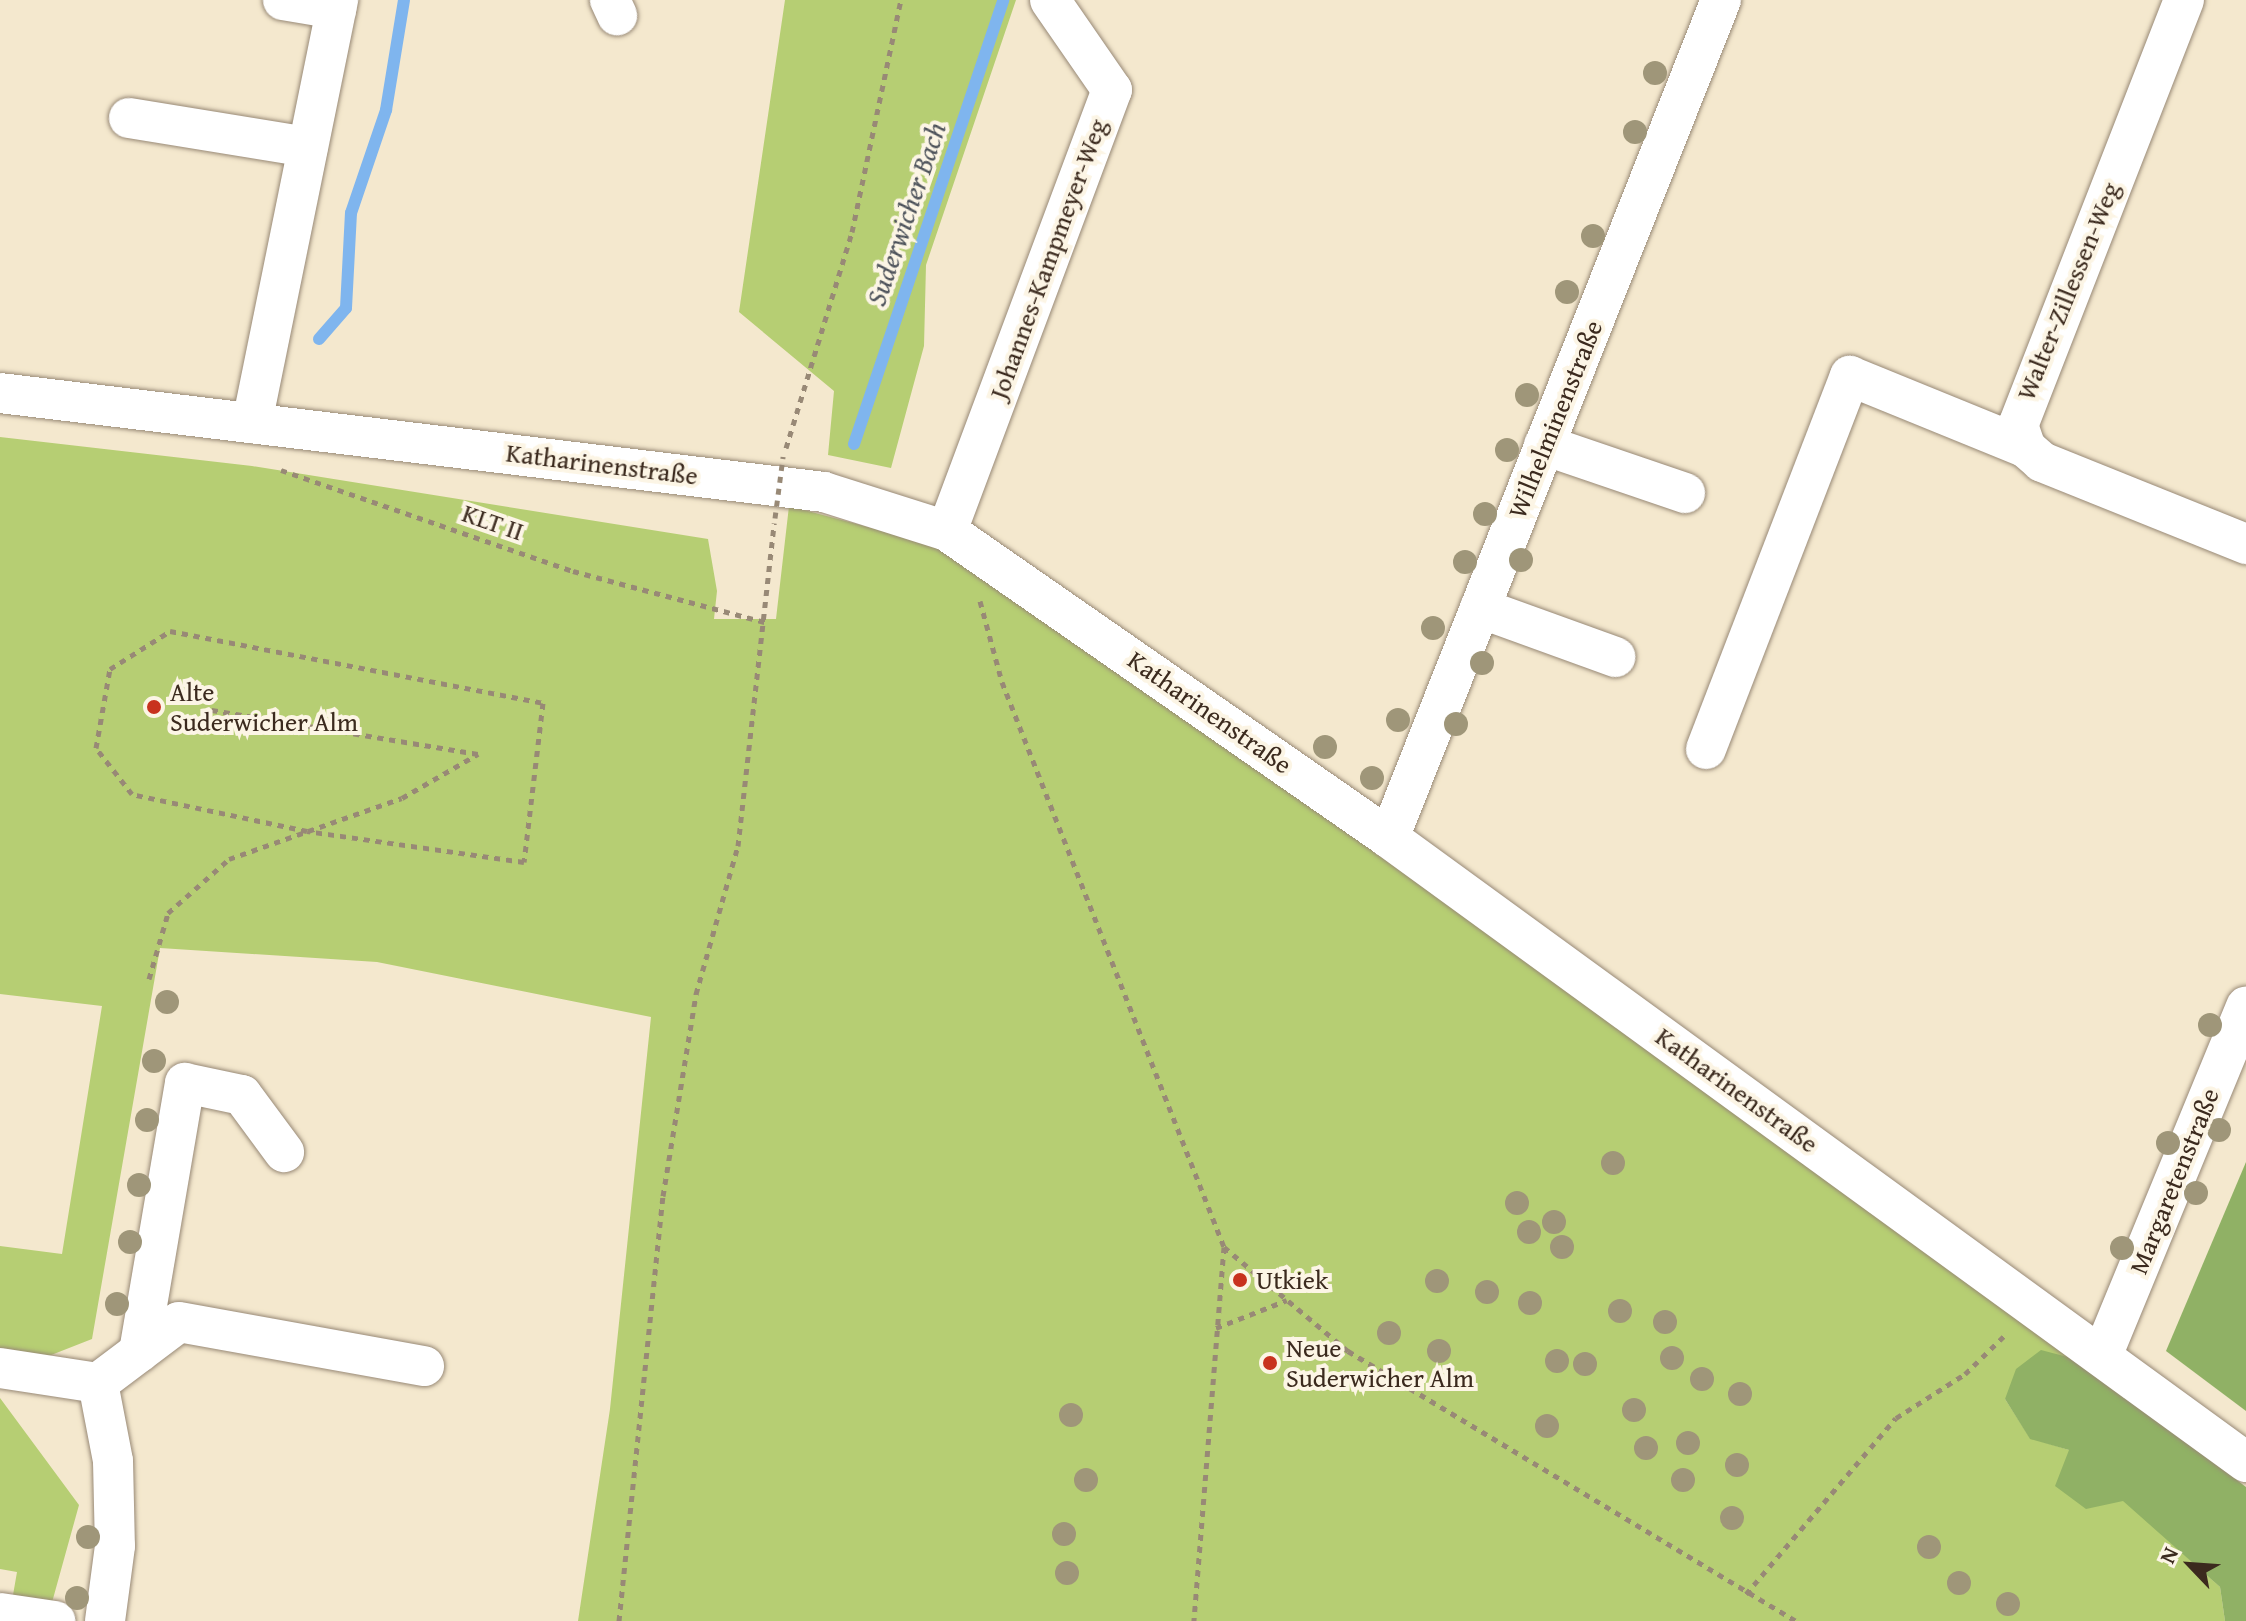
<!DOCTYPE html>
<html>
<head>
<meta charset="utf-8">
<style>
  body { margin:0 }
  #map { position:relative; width:2246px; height:1621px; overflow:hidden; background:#f4e8ce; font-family:"Gentium Book Plus",serif }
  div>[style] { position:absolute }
  .green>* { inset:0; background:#b6ce73 }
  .forest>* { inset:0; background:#90b165 }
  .stream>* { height:12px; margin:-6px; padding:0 6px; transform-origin:6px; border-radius:6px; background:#7fb5ee }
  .path>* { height:5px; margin-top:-2.5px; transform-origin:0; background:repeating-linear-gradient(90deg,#988976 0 6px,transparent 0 12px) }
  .roads { filter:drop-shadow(0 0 2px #988976) drop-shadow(0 0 2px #988976) }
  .minor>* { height:40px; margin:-20px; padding:0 20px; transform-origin:20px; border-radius:20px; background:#fff }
  .path-bridge>* { height:5px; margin-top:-2.5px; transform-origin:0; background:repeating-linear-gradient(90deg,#988976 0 6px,transparent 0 12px) }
  .trees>* { width:24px; height:24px; margin:-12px; border-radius:50%; background:#9f9679 }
  .dots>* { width:22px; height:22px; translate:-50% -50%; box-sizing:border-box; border:4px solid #fcf5e5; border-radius:50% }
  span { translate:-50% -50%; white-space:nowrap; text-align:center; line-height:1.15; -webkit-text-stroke:8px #fcf5e5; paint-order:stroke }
  .street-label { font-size:26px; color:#3b2a1e }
  .poi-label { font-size:26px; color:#3b2a1e }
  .left { translate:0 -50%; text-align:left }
  .water-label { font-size:28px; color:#4f545c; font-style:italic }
  .north { position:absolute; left:2150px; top:1525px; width:80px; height:80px; -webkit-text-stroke:6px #fcf5e5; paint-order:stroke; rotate:295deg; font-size:22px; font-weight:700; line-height:32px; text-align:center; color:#3b2a1e }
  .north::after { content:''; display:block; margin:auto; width:28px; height:36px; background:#3b2a1e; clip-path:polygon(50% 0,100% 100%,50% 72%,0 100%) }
</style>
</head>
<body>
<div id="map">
  <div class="green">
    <div style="clip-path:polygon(785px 0,1016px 0,926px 265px,924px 346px,891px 468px,828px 455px,834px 391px,739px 312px)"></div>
    <div style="clip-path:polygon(0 437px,252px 466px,708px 539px,717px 591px,714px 619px,776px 619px,789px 506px,951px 549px,2093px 1367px,2246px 1484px,2079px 1360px,2005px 1399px,2030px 1438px,2069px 1450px,2220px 1587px,2225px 1621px,578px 1621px,610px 1409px,651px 1017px,377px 962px,160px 948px,92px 1339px,41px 1359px,0 1356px,0 1246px,62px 1254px,102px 1006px,0 994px)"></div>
    <div style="clip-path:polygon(0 1398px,79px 1505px,51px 1606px,13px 1595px,17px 1572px,0 1569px)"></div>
  </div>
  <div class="forest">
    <div style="clip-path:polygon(2246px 1162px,2246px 1411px,2166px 1351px)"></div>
    <div style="clip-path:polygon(2041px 1350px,2079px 1360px,2246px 1487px,2246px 1621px,2225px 1621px,2220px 1587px,2123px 1501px,2086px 1509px,2055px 1486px,2069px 1450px,2030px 1439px,2005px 1399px,2016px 1369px)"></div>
  </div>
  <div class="stream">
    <div style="left:319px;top:339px;width:41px;rotate:-48.9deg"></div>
    <div style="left:346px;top:308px;width:95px;rotate:-87deg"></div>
    <div style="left:351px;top:213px;width:109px;rotate:-71.2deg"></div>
    <div style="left:386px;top:110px;width:111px;rotate:-80.7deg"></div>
    <div style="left:854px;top:444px;width:468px;rotate:-71.4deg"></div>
  </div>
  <div class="path">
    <div style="left:786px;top:448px;width:226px;rotate:-73deg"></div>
    <div style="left:852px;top:232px;width:237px;rotate:-78.1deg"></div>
    <div style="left:281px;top:470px;width:309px;rotate:19.1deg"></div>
    <div style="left:573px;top:571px;width:199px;rotate:14.9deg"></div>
    <div style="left:980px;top:601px;width:84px;rotate:74.8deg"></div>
    <div style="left:1002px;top:682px;width:607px;rotate:68.55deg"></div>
    <div style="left:1224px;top:1247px;width:375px;rotate:94.6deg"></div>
    <div style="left:170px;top:631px;width:380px;rotate:10.9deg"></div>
    <div style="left:543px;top:703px;width:160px;rotate:96.8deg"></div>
    <div style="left:524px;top:862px;width:219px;rotate:-171.9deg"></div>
    <div style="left:307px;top:831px;width:179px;rotate:-168.1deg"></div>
    <div style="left:132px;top:794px;width:58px;rotate:-128deg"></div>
    <div style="left:96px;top:748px;width:80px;rotate:-80deg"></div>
    <div style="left:110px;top:669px;width:71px;rotate:-32.3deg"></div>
    <div style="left:149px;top:979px;width:69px;rotate:-73.9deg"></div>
    <div style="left:168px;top:913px;width:81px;rotate:-41.5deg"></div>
    <div style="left:229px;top:859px;width:183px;rotate:-19.4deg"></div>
    <div style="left:402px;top:798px;width:88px;rotate:-30.1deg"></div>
    <div style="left:478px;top:754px;width:276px;rotate:-170.6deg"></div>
    <div style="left:1224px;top:1247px;width:162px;rotate:40deg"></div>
    <div style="left:1348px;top:1351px;width:523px;rotate:31.08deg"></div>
    <div style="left:1216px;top:1328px;width:76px;rotate:-21.5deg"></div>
    <div style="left:1746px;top:1594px;width:231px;rotate:-49.6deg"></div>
    <div style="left:1896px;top:1418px;width:82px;rotate:-32.5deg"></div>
    <div style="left:1965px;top:1374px;width:57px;rotate:-44.3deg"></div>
    <div style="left:619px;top:1621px;width:427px;rotate:-84.1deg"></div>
    <div style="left:663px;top:1196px;width:205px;rotate:-80.7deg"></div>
    <div style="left:696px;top:994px;width:154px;rotate:-74.2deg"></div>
    <div style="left:738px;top:846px;width:325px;rotate:-83.6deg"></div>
  </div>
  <div class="roads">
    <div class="minor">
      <div style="left:283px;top:0;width:54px;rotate:9.6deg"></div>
      <div style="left:610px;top:0;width:17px;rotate:65deg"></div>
      <div style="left:2184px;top:0;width:456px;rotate:111.3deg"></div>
      <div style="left:2018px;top:425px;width:24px;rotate:71deg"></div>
      <div style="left:2026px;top:448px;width:21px;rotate:41deg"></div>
      <div style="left:2042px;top:462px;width:220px;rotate:21.9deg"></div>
      <div style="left:129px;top:118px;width:181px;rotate:9.2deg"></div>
      <div style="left:0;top:393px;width:830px;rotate:6.85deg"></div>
      <div style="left:824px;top:492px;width:129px;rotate:17.6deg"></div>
      <div style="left:947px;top:531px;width:538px;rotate:34.78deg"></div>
      <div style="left:1389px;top:838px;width:1060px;rotate:36.06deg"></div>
      <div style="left:252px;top:423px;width:432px;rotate:-78.5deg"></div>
      <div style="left:1544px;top:445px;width:149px;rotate:18.8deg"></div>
      <div style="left:947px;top:531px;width:471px;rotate:-69.5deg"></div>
      <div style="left:1112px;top:90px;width:109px;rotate:-124.6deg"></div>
      <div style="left:1480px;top:608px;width:144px;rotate:19.9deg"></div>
      <div style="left:1706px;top:749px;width:400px;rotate:-68.9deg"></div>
      <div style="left:1850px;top:376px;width:190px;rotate:22.2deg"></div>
      <div style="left:1389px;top:838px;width:901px;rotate:-68.39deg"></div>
      <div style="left:139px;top:1352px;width:273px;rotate:-80.3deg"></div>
      <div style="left:185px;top:1083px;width:58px;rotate:11.9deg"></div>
      <div style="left:242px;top:1095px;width:71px;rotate:53.6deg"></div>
      <div style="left:2102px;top:1356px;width:378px;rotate:-67.6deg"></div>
      <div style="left:0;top:1368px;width:99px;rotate:8.7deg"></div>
      <div style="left:98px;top:1383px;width:101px;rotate:-37deg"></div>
      <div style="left:179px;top:1322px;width:249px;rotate:10.2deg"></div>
      <div style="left:98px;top:1383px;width:79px;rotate:79.1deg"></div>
      <div style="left:113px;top:1461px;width:85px;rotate:88.7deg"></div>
      <div style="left:115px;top:1546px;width:76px;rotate:97.6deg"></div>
      <div style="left:0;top:1613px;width:56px;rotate:8.3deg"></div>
    </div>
  </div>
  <div class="path-bridge">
    <div style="left:775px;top:518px;width:62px;rotate:-82.5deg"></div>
  </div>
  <div class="trees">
    <div style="left:1655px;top:73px"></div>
    <div style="left:1635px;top:132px"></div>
    <div style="left:1593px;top:236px"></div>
    <div style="left:1567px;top:292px"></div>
    <div style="left:1527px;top:395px"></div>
    <div style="left:1507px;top:450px"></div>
    <div style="left:1485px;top:514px"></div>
    <div style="left:1521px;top:560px"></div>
    <div style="left:1465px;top:562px"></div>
    <div style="left:1433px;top:628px"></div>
    <div style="left:1482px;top:663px"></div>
    <div style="left:1398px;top:720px"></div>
    <div style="left:1456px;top:724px"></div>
    <div style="left:1325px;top:747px"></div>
    <div style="left:1372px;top:778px"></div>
    <div style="left:167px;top:1002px"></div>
    <div style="left:2210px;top:1025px"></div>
    <div style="left:154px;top:1061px"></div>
    <div style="left:147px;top:1120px"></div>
    <div style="left:2219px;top:1130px"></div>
    <div style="left:2168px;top:1143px"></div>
    <div style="left:1613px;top:1163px"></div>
    <div style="left:139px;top:1185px"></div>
    <div style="left:2196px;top:1193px"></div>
    <div style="left:1517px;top:1203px"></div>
    <div style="left:1554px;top:1222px"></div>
    <div style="left:1529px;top:1232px"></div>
    <div style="left:130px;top:1242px"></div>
    <div style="left:1562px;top:1247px"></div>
    <div style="left:2122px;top:1248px"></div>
    <div style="left:1437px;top:1281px"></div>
    <div style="left:1487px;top:1292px"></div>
    <div style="left:1530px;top:1303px"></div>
    <div style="left:117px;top:1304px"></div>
    <div style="left:1620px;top:1311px"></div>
    <div style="left:1665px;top:1322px"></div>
    <div style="left:1389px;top:1333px"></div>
    <div style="left:1439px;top:1351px"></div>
    <div style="left:1672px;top:1358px"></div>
    <div style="left:1557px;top:1361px"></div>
    <div style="left:1585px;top:1364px"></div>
    <div style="left:1702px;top:1379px"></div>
    <div style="left:1740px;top:1394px"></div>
    <div style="left:1634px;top:1410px"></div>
    <div style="left:1071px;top:1415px"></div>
    <div style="left:1547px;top:1426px"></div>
    <div style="left:1688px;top:1443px"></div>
    <div style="left:1646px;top:1448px"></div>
    <div style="left:1737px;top:1465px"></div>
    <div style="left:1086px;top:1480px"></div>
    <div style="left:1683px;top:1480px"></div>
    <div style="left:1732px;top:1518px"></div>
    <div style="left:1064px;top:1534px"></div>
    <div style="left:88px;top:1537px"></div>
    <div style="left:1929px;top:1547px"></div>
    <div style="left:1067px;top:1573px"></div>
    <div style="left:1959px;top:1583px"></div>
    <div style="left:77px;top:1598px"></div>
    <div style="left:2008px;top:1604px"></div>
  </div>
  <div class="dots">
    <div style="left:154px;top:707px;background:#c8321e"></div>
    <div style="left:1240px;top:1280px;background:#c8321e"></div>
    <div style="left:1270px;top:1363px;background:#c8321e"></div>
  </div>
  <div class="street-label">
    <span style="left:1048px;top:259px;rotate:-70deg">Johannes-Kampmeyer-Weg</span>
    <span style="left:2068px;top:291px;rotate:-68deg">Walter-Zillessen-Weg</span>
    <span style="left:1555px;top:419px;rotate:-68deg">Wilhelminenstraße</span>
    <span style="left:602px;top:464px;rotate:7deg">Katharinenstraße</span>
    <span style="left:493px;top:522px;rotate:19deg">KLT II</span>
    <span style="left:1210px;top:712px;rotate:35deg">Katharinenstraße</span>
    <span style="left:1737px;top:1090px;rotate:36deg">Katharinenstraße</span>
    <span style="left:2174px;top:1181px;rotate:-68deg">Margaretenstraße</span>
  </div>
  <div class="poi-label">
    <span class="left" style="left:170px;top:707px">Alte<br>Suderwicher Alm</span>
    <span class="left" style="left:1256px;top:1280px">Utkiek</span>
    <span class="left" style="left:1286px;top:1363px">Neue<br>Suderwicher Alm</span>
  </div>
  <div class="water-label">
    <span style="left:906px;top:214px;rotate:-71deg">Suderwicher Bach</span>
  </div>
  <div class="north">N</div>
</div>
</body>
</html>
